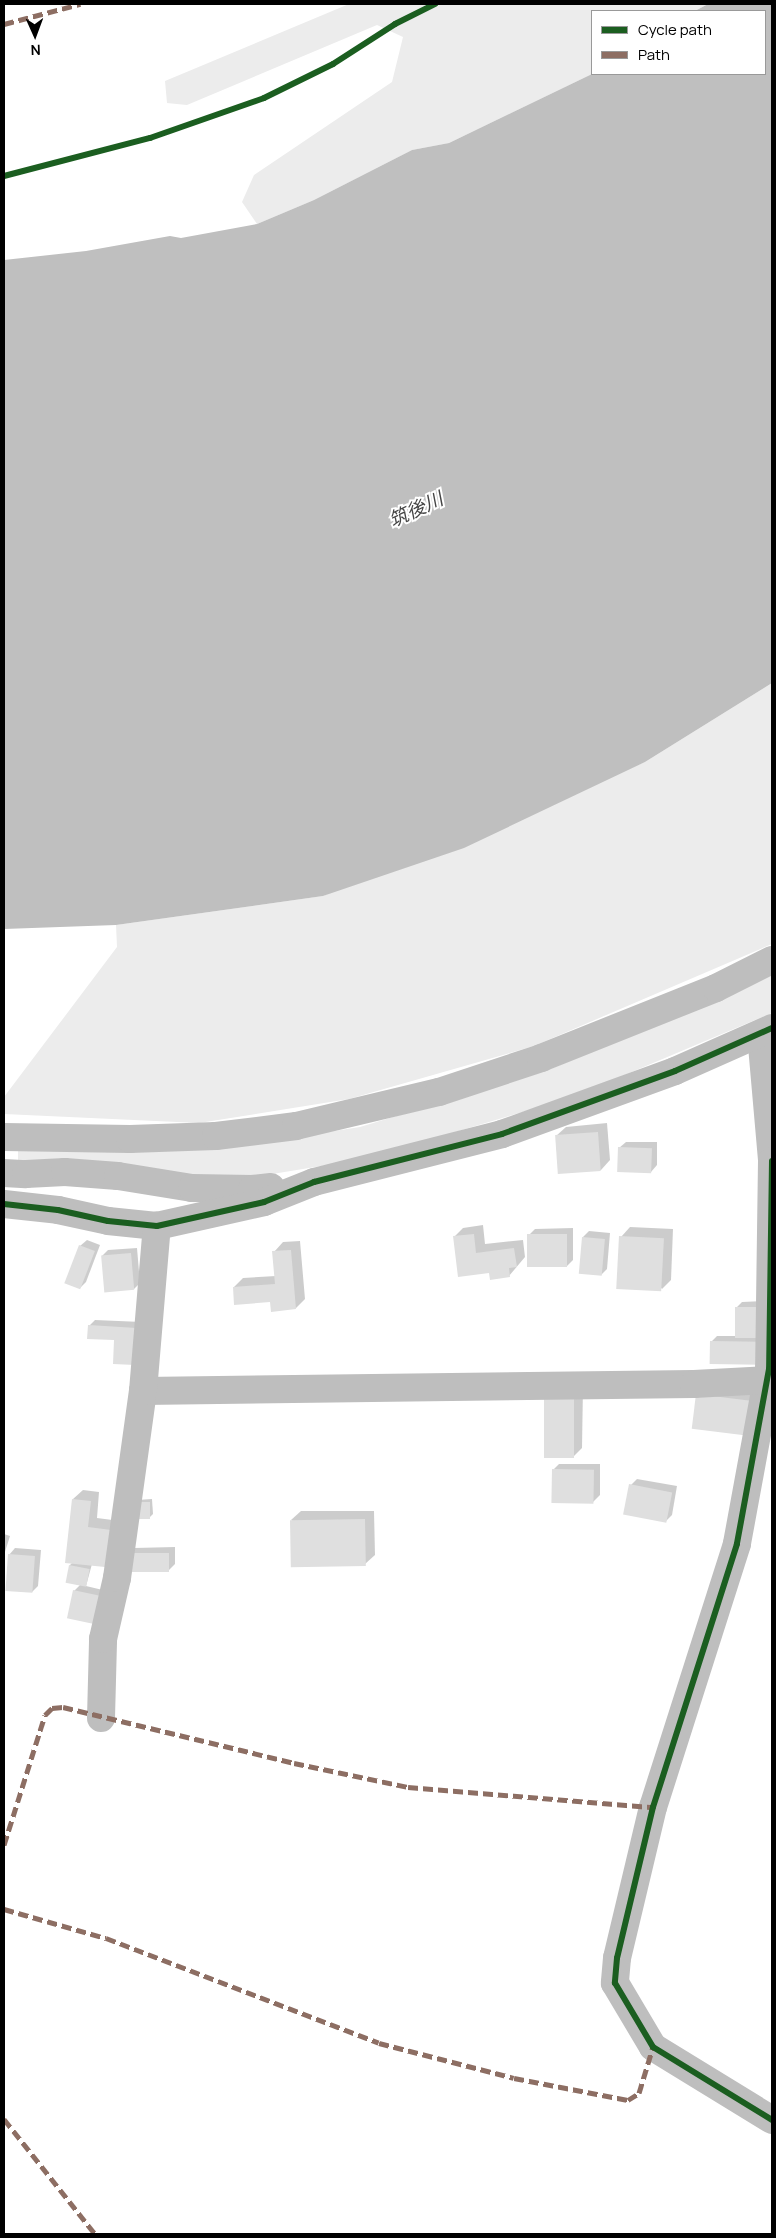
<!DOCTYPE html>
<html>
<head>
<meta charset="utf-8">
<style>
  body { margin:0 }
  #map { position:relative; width:776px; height:2238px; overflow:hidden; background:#fff; font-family:Manrope,"Noto Sans JP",sans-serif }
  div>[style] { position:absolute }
  .green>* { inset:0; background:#ececec }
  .water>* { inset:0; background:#bfbfbf }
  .shadow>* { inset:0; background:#0003 }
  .building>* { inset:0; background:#dfdfdf; transform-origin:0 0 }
  .minor>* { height:28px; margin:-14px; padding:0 14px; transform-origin:14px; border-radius:14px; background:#bebebe }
  .quiet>* { height:5px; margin-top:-2.5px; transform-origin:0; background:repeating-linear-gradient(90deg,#8d6e63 0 10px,transparent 0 15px) }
  .cycleway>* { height:6px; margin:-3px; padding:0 3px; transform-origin:3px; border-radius:3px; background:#1b5e20 }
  span { translate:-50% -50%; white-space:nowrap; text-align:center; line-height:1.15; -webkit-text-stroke:4px #fff; paint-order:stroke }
  .water-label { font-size:19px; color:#444; font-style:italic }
  .frame { position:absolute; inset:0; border:5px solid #000; pointer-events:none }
  .legend { position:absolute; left:591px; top:10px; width:175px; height:65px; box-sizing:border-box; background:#fff; border:1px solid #999; margin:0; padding:6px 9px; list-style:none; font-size:15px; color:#000 }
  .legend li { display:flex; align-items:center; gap:10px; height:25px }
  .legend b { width:25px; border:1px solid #999 }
  .north { position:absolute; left:10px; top:10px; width:50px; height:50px; -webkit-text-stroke:4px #fff; paint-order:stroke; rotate:178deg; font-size:14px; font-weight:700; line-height:20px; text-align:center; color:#000 }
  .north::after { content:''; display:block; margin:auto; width:18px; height:22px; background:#000; clip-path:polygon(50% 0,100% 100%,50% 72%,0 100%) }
</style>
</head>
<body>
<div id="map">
  <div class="green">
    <div style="clip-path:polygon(349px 4px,708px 4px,695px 11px,592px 11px,592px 74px,449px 143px,412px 150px,314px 200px,257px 224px,242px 202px,254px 175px,392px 82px,403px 37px,377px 25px,187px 105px,167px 103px,165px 81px)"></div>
    <div style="clip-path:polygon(772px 683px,772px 944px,534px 1046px,349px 1099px,199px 1123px,4px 1114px,4px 1097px,117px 947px,116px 925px,323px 896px,645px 762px)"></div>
    <div style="clip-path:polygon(772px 973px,772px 1013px,570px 1098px,364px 1159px,223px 1182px,18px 1163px,18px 1151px,213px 1150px,360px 1127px,551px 1069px)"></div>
  </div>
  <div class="water">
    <div style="clip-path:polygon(708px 4px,772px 4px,772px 683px,645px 762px,464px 848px,323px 896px,116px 925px,4px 929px,4px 260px,86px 251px,170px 236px,181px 238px,257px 224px,314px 200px,412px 150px,449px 143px,592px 74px,765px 74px,765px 11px,695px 11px)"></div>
  </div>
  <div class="shadow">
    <div style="clip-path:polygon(607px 1123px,610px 1160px,601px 1170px,560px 1173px,556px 1136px,566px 1127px)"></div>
    <div style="clip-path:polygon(626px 1142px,657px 1142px,657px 1165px,651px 1172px,619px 1148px)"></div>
    <div style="clip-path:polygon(483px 1225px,485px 1244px,523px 1240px,525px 1257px,509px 1276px,490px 1271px,454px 1237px,463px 1228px)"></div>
    <div style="clip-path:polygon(630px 1227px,673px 1229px,671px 1280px,662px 1289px,621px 1237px)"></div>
    <div style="clip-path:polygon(573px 1228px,573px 1260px,567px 1266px,529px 1235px,535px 1229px)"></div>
    <div style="clip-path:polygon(589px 1231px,610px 1233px,607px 1269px,601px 1275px,583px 1237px)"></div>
    <div style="clip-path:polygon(87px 1240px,100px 1245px,86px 1282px,80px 1288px,80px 1246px)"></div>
    <div style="clip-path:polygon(300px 1241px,305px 1299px,296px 1308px,234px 1287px,243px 1278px,276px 1276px,274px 1252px,283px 1242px)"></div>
    <div style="clip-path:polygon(137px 1248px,140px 1283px,134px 1289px,102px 1256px,108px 1250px)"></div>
    <div style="clip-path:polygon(767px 1301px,759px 1364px,711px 1342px,717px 1336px,737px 1336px,736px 1308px,742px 1302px)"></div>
    <div style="clip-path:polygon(95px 1320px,142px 1322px,134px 1364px,116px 1339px,89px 1326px)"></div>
    <div style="clip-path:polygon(555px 1385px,583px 1386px,582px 1448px,573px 1457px)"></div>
    <div style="clip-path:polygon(707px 1386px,760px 1392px,746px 1434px)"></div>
    <div style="clip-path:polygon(559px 1464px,600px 1464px,600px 1495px,593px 1502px,553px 1470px)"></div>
    <div style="clip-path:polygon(637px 1479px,677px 1486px,672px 1515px,666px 1521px,631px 1485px)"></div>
    <div style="clip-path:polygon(83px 1490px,99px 1492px,97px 1518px,128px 1522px,92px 1564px,86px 1586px,107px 1591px,101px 1617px,74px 1591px,80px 1585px,67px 1582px,70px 1565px,73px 1562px,73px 1499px)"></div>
    <div style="clip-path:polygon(152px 1499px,153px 1514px,150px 1517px,137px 1500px)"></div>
    <div style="clip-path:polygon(301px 1511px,374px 1511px,375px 1555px,365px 1564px,291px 1520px)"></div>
    <div style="clip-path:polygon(4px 1534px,10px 1536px,4px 1555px)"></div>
    <div style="clip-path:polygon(175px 1547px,175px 1564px,169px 1570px,128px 1571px,134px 1548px)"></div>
    <div style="clip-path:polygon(15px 1548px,41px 1550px,38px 1586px,32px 1592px,9px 1555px)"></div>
  </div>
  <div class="building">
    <div style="left:598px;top:1132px;width:39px;height:43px;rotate:86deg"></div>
    <div style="left:618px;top:1147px;width:34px;height:25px;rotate:2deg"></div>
    <div style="clip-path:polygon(474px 1234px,476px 1253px,514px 1248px,517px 1267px,509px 1268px,510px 1277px,490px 1280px,489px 1273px,458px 1277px,453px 1236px)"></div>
    <div style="left:527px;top:1234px;width:40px;height:33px"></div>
    <div style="left:619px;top:1236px;width:45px;height:53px;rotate:3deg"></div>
    <div style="left:582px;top:1237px;width:23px;height:37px;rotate:5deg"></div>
    <div style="left:79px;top:1245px;width:17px;height:41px;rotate:21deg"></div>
    <div style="clip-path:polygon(291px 1250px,296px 1309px,271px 1312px,270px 1302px,234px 1305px,233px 1287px,275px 1284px,272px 1251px)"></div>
    <div style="left:131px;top:1253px;width:37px;height:30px;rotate:85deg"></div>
    <div style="left:735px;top:1307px;width:26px;height:31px"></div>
    <div style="clip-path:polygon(88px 1325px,137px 1328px,135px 1365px,113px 1364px,114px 1340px,87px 1339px)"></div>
    <div style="left:710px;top:1341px;width:50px;height:23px;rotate:1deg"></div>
    <div style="left:544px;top:1394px;width:30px;height:64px"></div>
    <div style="left:696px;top:1394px;width:55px;height:35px;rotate:7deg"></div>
    <div style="left:552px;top:1469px;width:42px;height:34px;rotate:1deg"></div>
    <div style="left:629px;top:1484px;width:44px;height:31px;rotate:11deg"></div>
    <div style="clip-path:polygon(72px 1499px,91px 1501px,88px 1527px,119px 1531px,115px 1568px,65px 1563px)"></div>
    <div style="left:133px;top:1502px;width:17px;height:17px"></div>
    <div style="left:365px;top:1519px;width:47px;height:75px;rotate:89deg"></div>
    <div style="left:169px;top:1553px;width:19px;height:42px;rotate:90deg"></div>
    <div style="left:8px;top:1554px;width:27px;height:37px;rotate:4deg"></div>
    <div style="left:69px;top:1565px;width:21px;height:18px;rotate:11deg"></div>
    <div style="left:73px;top:1590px;width:30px;height:29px;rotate:12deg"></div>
  </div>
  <div class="minor">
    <div style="left:761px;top:1034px;width:127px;rotate:85deg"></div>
    <div style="left:4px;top:1137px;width:126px;rotate:0.9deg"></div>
    <div style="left:130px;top:1139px;width:86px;rotate:-2deg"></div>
    <div style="left:216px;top:1136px;width:81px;rotate:-7.1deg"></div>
    <div style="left:296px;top:1126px;width:147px;rotate:-13.4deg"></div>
    <div style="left:439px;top:1092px;width:108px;rotate:-18.4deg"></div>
    <div style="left:541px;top:1058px;width:188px;rotate:-21.8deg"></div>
    <div style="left:716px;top:988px;width:63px;rotate:-26.6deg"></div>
    <div style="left:772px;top:1161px;width:208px;rotate:90.8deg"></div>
    <div style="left:769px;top:1369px;width:178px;rotate:100.4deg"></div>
    <div style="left:737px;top:1544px;width:276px;rotate:107.7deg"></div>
    <div style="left:653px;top:1807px;width:155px;rotate:103.4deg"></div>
    <div style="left:617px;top:1958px;width:25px;rotate:95deg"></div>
    <div style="left:615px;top:1983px;width:74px;rotate:59.3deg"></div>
    <div style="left:653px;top:2047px;width:140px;rotate:31.5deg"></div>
    <div style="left:4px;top:1173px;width:22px;rotate:3deg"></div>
    <div style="left:26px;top:1174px;width:39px;rotate:-3deg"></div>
    <div style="left:65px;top:1172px;width:53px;rotate:4.3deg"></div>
    <div style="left:118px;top:1176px;width:75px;rotate:9.2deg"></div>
    <div style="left:192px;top:1188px;width:60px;rotate:1deg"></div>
    <div style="left:252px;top:1189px;width:19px;rotate:-6deg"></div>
    <div style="left:4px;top:1204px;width:54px;rotate:6.3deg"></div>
    <div style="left:58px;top:1210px;width:51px;rotate:12.4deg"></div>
    <div style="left:108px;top:1221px;width:49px;rotate:5.8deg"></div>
    <div style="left:157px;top:1226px;width:110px;rotate:-12.6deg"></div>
    <div style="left:264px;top:1202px;width:54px;rotate:-21.8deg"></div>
    <div style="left:314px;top:1182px;width:194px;rotate:-14.3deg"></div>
    <div style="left:502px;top:1134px;width:184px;rotate:-20deg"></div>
    <div style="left:675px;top:1071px;width:106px;rotate:-23.9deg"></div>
    <div style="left:143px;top:1391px;width:551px;rotate:-0.73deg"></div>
    <div style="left:694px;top:1384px;width:73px;rotate:-3.1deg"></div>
    <div style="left:101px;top:1718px;width:79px;rotate:-88.5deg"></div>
    <div style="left:103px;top:1639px;width:63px;rotate:-77.1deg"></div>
    <div style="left:117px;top:1578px;width:189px;rotate:-82.1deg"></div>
    <div style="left:143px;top:1391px;width:166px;rotate:-85.2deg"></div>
  </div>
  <div class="quiet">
    <div style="left:4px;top:24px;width:79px;rotate:-14.7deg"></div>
    <div style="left:4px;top:1845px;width:136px;rotate:-72.5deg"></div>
    <div style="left:45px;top:1715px;width:10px;rotate:-45deg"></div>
    <div style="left:52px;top:1708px;width:11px;rotate:-5deg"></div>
    <div style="left:63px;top:1707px;width:238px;rotate:13.6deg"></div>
    <div style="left:294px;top:1763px;width:116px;rotate:11.9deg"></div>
    <div style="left:408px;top:1787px;width:246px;rotate:4.7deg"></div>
    <div style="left:4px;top:1909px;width:106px;rotate:15.9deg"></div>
    <div style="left:106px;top:1938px;width:292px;rotate:21deg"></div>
    <div style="left:379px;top:2043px;width:139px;rotate:14.5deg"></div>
    <div style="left:514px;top:2078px;width:116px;rotate:10.9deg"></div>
    <div style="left:628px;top:2100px;width:13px;rotate:-32deg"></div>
    <div style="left:639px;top:2093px;width:48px;rotate:-73.1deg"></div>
    <div style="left:4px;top:2119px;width:147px;rotate:51.6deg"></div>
  </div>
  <div class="cycleway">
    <div style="left:4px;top:176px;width:151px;rotate:-14.6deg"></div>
    <div style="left:150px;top:138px;width:121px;rotate:-19.3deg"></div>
    <div style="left:264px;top:98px;width:77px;rotate:-26.2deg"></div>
    <div style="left:333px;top:64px;width:74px;rotate:-32.8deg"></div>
    <div style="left:395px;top:24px;width:45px;rotate:-26.6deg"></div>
    <div style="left:772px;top:1161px;width:208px;rotate:90.8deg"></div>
    <div style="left:769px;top:1369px;width:178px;rotate:100.4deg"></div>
    <div style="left:737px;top:1544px;width:276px;rotate:107.7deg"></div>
    <div style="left:653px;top:1807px;width:155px;rotate:103.4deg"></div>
    <div style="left:617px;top:1958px;width:25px;rotate:95deg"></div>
    <div style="left:615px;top:1983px;width:74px;rotate:59.3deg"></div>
    <div style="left:653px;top:2047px;width:140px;rotate:31.5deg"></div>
    <div style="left:4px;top:1204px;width:54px;rotate:6.3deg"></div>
    <div style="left:58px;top:1210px;width:51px;rotate:12.4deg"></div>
    <div style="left:108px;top:1221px;width:49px;rotate:5.8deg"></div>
    <div style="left:157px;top:1226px;width:110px;rotate:-12.6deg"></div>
    <div style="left:264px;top:1202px;width:54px;rotate:-21.8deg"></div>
    <div style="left:314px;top:1182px;width:194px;rotate:-14.3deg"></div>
    <div style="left:502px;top:1134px;width:184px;rotate:-20deg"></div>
    <div style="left:675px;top:1071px;width:106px;rotate:-23.9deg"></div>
  </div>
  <div class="water-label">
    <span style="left:416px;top:510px;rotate:-25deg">筑後川</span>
  </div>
  <div class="frame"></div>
  <ul class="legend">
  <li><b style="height:6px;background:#1b5e20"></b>Cycle path</li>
  <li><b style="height:6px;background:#8d6e63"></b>Path</li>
  </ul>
  <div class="north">N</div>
</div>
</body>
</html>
